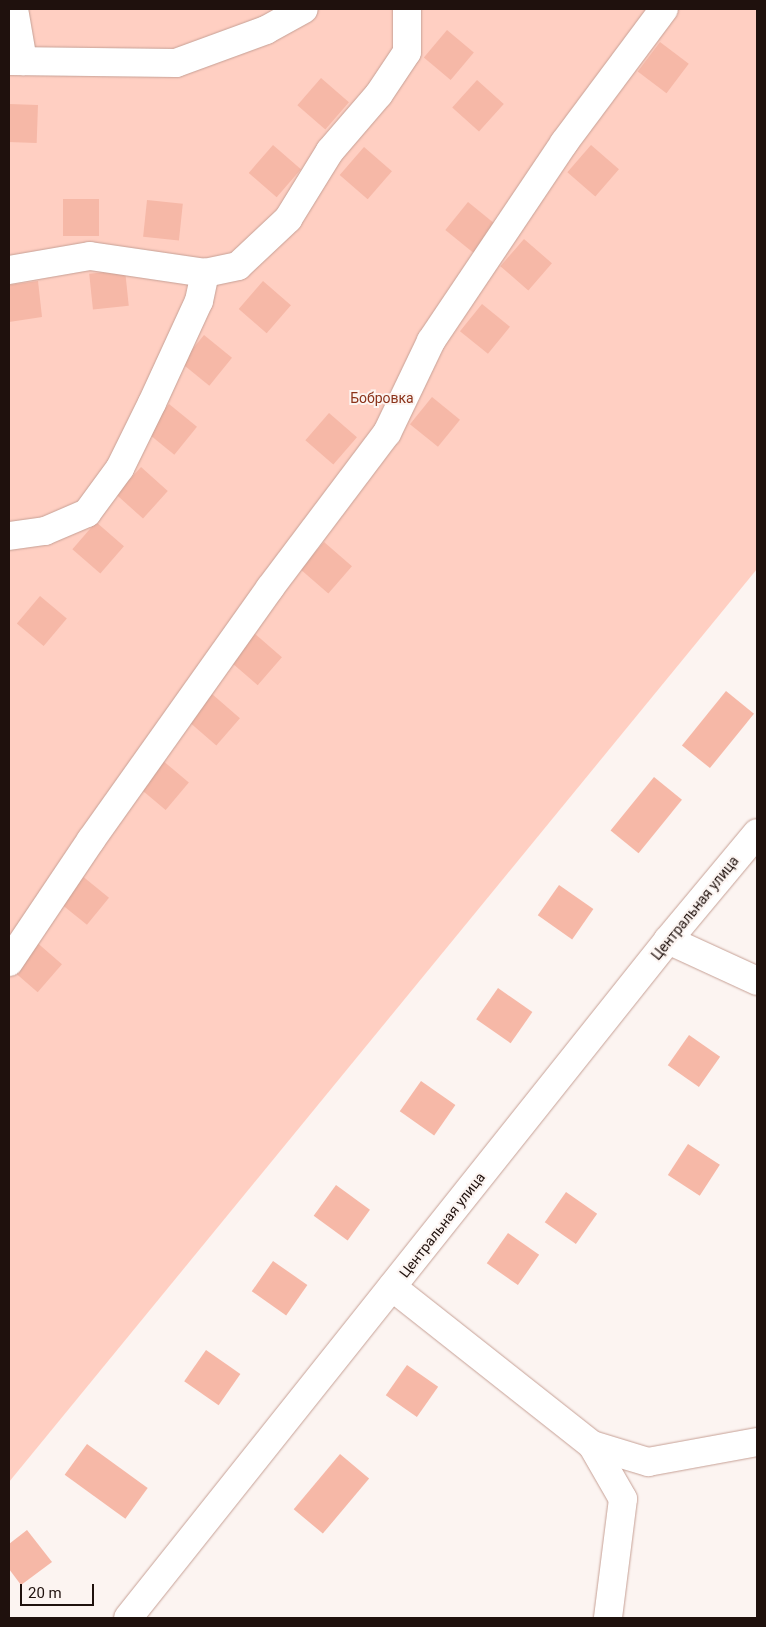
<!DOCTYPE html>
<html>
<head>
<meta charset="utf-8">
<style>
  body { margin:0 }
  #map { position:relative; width:766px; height:1627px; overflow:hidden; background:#fcf4f1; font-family:Roboto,sans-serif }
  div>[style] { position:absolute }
  .green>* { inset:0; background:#ffcfc2 }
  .building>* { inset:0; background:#f6b8a7; transform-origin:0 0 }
  .roads { filter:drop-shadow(0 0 1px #c6a095) drop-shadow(0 0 1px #c6a095) }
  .minor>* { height:28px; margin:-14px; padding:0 14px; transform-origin:14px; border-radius:14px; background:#fff }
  span { translate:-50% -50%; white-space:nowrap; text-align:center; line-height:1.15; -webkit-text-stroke:4px #fcf4f1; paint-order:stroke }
  .park-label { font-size:14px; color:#8b331a }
  .street-label { font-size:14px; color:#1f110d }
  .frame { position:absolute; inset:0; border:10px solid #1f110d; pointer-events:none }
  .scale { position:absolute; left:20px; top:1584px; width:74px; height:22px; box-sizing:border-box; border:2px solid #1f110d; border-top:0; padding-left:6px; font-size:15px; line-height:18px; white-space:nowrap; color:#1f110d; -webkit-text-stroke:4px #fcf4f1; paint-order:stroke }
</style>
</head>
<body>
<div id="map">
  <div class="green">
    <div style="clip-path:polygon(9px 9px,757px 9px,757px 569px,9px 1482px)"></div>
  </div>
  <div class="building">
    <div style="left:447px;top:30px;width:35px;height:36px;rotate:40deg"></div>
    <div style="left:660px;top:42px;width:36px;height:37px;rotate:37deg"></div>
    <div style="left:321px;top:78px;width:37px;height:36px;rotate:41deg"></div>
    <div style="left:477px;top:80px;width:36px;height:37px;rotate:42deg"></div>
    <div style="left:9px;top:104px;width:29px;height:38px;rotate:2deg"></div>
    <div style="left:273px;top:145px;width:37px;height:37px;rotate:41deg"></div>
    <div style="left:591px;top:145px;width:37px;height:36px;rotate:41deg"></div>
    <div style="left:364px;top:147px;width:37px;height:37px;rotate:41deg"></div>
    <div style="left:63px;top:199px;width:36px;height:37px"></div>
    <div style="left:147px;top:200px;width:36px;height:37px;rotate:6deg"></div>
    <div style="left:468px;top:202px;width:36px;height:36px;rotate:39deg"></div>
    <div style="left:524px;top:239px;width:37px;height:36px;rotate:41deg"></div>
    <div style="left:125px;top:270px;width:36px;height:36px;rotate:84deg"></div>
    <div style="clip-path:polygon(38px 281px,42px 317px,9px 322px,9px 285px)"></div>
    <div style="left:263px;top:281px;width:37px;height:37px;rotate:41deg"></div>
    <div style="left:482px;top:304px;width:36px;height:35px;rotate:39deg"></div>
    <div style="left:204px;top:335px;width:36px;height:36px;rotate:39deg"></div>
    <div style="left:432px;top:397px;width:36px;height:35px;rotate:39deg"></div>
    <div style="left:169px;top:404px;width:36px;height:36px;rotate:39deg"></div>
    <div style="left:329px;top:413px;width:37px;height:36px;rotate:41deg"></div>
    <div style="left:141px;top:467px;width:36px;height:37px;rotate:42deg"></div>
    <div style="left:96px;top:522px;width:37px;height:36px;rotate:41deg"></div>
    <div style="left:324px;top:542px;width:37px;height:36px;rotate:41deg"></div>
    <div style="left:40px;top:596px;width:35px;height:36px;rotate:40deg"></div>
    <div style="left:254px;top:633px;width:37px;height:37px;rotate:41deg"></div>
    <div style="left:726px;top:691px;width:36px;height:70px;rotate:39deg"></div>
    <div style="left:212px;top:694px;width:37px;height:36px;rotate:41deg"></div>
    <div style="left:162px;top:760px;width:35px;height:36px;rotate:40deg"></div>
    <div style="left:654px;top:777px;width:36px;height:69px;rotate:39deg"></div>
    <div style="left:81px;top:875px;width:36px;height:35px;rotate:39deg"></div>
    <div style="left:559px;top:885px;width:42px;height:37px;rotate:35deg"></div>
    <div style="left:34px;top:940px;width:37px;height:37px;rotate:41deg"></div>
    <div style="left:498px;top:988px;width:42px;height:38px;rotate:35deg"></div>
    <div style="left:689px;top:1035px;width:38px;height:37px;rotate:35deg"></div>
    <div style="left:421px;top:1081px;width:42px;height:37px;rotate:35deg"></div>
    <div style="left:688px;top:1144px;width:38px;height:37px;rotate:33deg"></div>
    <div style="left:336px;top:1185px;width:42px;height:38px;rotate:36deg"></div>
    <div style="left:566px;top:1192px;width:38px;height:37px;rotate:35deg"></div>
    <div style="left:508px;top:1233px;width:38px;height:37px;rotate:35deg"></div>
    <div style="left:273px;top:1261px;width:42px;height:37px;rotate:35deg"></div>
    <div style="left:206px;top:1350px;width:42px;height:38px;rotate:35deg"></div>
    <div style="left:407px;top:1365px;width:38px;height:37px;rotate:35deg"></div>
    <div style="left:87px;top:1444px;width:75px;height:38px;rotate:36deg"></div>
    <div style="left:340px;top:1454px;width:38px;height:72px;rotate:40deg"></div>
    <div style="clip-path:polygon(27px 1530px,52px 1562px,21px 1585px,9px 1569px,9px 1544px)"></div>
  </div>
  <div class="roads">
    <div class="minor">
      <div style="left:14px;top:9px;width:53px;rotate:80.2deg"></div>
      <div style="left:9px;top:61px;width:167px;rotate:0.7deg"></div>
      <div style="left:176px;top:63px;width:96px;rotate:-20.1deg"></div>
      <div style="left:266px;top:30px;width:43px;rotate:-28.9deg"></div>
      <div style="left:9px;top:270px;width:82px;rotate:-9.8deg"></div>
      <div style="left:90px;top:256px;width:116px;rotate:8.4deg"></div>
      <div style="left:9px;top:536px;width:36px;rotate:-8deg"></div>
      <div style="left:45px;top:531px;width:46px;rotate:-23.2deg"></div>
      <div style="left:87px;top:513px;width:56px;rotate:-53.7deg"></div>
      <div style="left:120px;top:468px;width:72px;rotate:-63.8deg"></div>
      <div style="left:152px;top:403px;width:112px;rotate:-65.3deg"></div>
      <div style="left:199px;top:301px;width:29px;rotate:-78deg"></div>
      <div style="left:205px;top:273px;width:34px;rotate:-12deg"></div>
      <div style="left:238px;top:266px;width:69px;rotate:-43.2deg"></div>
      <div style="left:288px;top:219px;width:80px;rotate:-58.3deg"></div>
      <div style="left:330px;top:151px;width:75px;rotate:-49.3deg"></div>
      <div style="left:379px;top:94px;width:50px;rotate:-56.3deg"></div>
      <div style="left:407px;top:52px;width:43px;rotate:-90deg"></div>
      <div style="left:668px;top:940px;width:98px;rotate:24.7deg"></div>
      <div style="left:9px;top:962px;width:147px;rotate:-56.1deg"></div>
      <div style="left:91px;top:840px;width:309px;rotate:-54.6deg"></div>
      <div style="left:270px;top:588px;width:194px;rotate:-53deg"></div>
      <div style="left:387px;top:433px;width:102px;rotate:-64.4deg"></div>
      <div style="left:431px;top:341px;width:239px;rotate:-56.1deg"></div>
      <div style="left:564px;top:143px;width:167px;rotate:-53.3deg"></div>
      <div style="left:392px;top:1287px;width:255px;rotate:38.3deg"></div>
      <div style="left:592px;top:1445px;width:59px;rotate:16.9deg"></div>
      <div style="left:648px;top:1462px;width:111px;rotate:-10.4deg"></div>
      <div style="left:592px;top:1445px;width:62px;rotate:60.1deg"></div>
      <div style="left:623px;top:1499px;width:120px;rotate:97.2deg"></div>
      <div style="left:128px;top:1618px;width:867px;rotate:-51.46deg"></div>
      <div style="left:668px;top:940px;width:139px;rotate:-50.2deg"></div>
    </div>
  </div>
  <div class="park-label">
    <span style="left:382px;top:398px">Бобровка</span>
  </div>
  <div class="street-label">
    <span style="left:695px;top:908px;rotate:-51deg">Центральная улица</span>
    <span style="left:442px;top:1225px;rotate:-52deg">Центральная улица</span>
  </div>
  <div class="frame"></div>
  <div class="scale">20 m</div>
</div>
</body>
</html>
